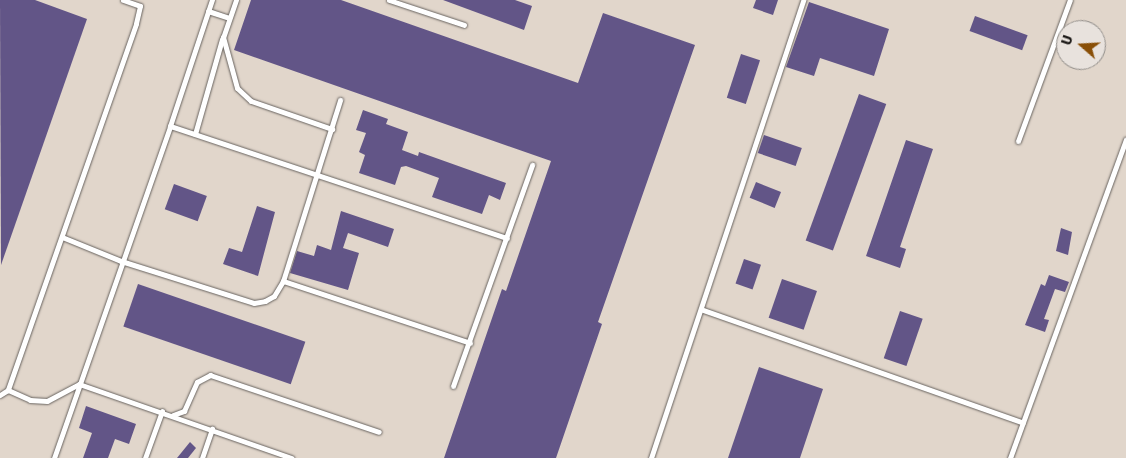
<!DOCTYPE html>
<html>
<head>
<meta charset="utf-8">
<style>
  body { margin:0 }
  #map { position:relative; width:1126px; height:458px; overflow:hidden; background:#e8e2dd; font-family:"Fira Sans",sans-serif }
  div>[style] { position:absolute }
  .built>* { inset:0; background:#e1d6cb }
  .building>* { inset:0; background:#625587; transform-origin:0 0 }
  .roads { filter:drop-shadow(0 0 1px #68635f) drop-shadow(0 0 1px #68635f) }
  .service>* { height:5px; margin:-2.5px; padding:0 2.5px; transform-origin:2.5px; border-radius:2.5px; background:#fff }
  span { translate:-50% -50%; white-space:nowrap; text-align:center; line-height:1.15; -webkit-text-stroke:5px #e8e2dd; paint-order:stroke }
  .north { position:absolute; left:1056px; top:20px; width:50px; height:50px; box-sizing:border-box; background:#e8e2dd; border:1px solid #918d89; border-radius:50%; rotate:289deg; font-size:14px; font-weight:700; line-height:20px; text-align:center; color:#0f0d0b }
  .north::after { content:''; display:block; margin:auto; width:18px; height:22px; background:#894f07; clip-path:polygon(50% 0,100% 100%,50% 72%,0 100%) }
</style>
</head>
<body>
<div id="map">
  <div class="built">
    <div style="clip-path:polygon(evenodd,0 0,1126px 0,1126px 458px,0 458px,0 0,1066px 30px,1096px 30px,1096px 60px,1066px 60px,1066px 30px)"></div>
  </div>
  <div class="building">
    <div style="clip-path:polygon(0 0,35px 0,87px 19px,1px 265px)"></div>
    <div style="clip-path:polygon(251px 0,341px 0,578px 83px,603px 13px,695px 45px,598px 322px,602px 324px,556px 458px,444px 458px,502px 289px,506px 291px,551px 161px,234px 50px)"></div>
    <div style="clip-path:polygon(443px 0,515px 0,532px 6px,524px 30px)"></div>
    <div style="clip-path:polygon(756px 0,778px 0,773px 15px,753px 8px)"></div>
    <div style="clip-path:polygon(809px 2px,889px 29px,874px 76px,820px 58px,814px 76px,786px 67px)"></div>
    <div style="left:975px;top:16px;width:56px;height:16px;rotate:20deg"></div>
    <div style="left:741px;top:54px;width:20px;height:46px;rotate:18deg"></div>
    <div style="left:859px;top:94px;width:29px;height:156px;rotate:20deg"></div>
    <div style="clip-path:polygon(363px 110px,388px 119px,386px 124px,408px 132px,402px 150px,418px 156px,419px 152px,506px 183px,500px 200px,489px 195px,482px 214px,432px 197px,439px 178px,406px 166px,401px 167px,395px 185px,359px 173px,365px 155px,359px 152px,366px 133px,356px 130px)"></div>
    <div style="left:764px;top:135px;width:40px;height:19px;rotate:19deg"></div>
    <div style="clip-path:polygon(906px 140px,933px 149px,900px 247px,906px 249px,900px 268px,866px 256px)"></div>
    <div style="left:756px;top:182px;width:27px;height:17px;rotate:22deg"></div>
    <div style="left:174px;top:184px;width:35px;height:27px;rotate:20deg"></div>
    <div style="clip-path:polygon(257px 206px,275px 212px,258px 276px,223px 264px,229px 248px,242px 252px)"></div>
    <div style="clip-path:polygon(341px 211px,394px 229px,388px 247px,348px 233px,343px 248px,359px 253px,348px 290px,290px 273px,297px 251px,314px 256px,317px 245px,331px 250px)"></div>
    <div style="clip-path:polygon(1061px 228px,1072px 232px,1068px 255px,1056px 251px)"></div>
    <div style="left:744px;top:259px;width:18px;height:26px;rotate:19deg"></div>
    <div style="clip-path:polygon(1049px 275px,1069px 282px,1065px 292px,1055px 289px,1044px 319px,1049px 320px,1045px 332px,1025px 325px,1041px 284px,1045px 286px)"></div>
    <div style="left:782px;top:279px;width:37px;height:41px;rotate:19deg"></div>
    <div style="left:138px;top:284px;width:177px;height:45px;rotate:19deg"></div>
    <div style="left:900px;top:311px;width:24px;height:50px;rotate:19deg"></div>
    <div style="clip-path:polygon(759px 367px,823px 389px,800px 458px,728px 458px)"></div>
    <div style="clip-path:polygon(86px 406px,136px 424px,129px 444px,115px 439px,108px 458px,83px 458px,92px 433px,79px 428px)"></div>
    <div style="clip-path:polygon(190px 442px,196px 448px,188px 458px,177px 458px)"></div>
  </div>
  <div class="roads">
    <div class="service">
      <div style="left:123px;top:0;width:18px;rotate:19deg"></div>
      <div style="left:140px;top:6px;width:18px;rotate:103deg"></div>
      <div style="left:136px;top:24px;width:388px;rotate:109.3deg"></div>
      <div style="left:8px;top:390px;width:24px;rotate:24deg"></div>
      <div style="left:30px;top:400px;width:17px;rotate:3deg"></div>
      <div style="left:47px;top:401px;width:36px;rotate:-28deg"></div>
      <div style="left:79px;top:384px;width:225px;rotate:19.2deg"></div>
      <div style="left:236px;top:0;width:39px;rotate:109deg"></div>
      <div style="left:223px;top:37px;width:53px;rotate:74.6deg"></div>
      <div style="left:237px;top:88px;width:19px;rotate:43deg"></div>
      <div style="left:251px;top:101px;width:86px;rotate:19.1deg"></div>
      <div style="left:389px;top:0;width:79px;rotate:18.4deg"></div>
      <div style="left:208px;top:11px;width:22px;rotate:18deg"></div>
      <div style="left:170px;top:126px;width:133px;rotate:-71.6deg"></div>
      <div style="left:195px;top:134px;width:99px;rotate:-74.1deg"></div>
      <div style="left:1018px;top:141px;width:150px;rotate:-69.8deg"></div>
      <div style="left:62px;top:237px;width:64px;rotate:22.1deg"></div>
      <div style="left:121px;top:261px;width:139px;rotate:17.5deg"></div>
      <div style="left:254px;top:303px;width:11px;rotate:-10deg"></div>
      <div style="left:265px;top:301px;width:10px;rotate:-29deg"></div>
      <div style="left:274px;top:296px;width:17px;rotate:-59deg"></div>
      <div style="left:283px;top:281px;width:190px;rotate:-72.5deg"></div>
      <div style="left:283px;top:281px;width:197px;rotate:18.3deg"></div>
      <div style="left:703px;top:310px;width:339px;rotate:19.4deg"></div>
      <div style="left:453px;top:386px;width:235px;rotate:-70.3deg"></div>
      <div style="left:0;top:395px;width:9px;rotate:-32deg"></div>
      <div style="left:173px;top:415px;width:12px;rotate:-20deg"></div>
      <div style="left:184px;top:411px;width:32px;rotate:-66deg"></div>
      <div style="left:197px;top:382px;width:15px;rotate:-28deg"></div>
      <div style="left:210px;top:375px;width:178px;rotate:18.6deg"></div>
      <div style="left:54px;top:458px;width:352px;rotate:-70.7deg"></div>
      <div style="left:170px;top:126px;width:355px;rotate:18.4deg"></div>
      <div style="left:145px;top:458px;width:50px;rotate:-70.1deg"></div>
      <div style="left:202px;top:458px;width:31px;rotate:-71deg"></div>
      <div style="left:651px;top:458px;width:483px;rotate:-71.6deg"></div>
      <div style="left:1010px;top:458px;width:339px;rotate:-70deg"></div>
    </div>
  </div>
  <div class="north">U</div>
</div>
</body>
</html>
